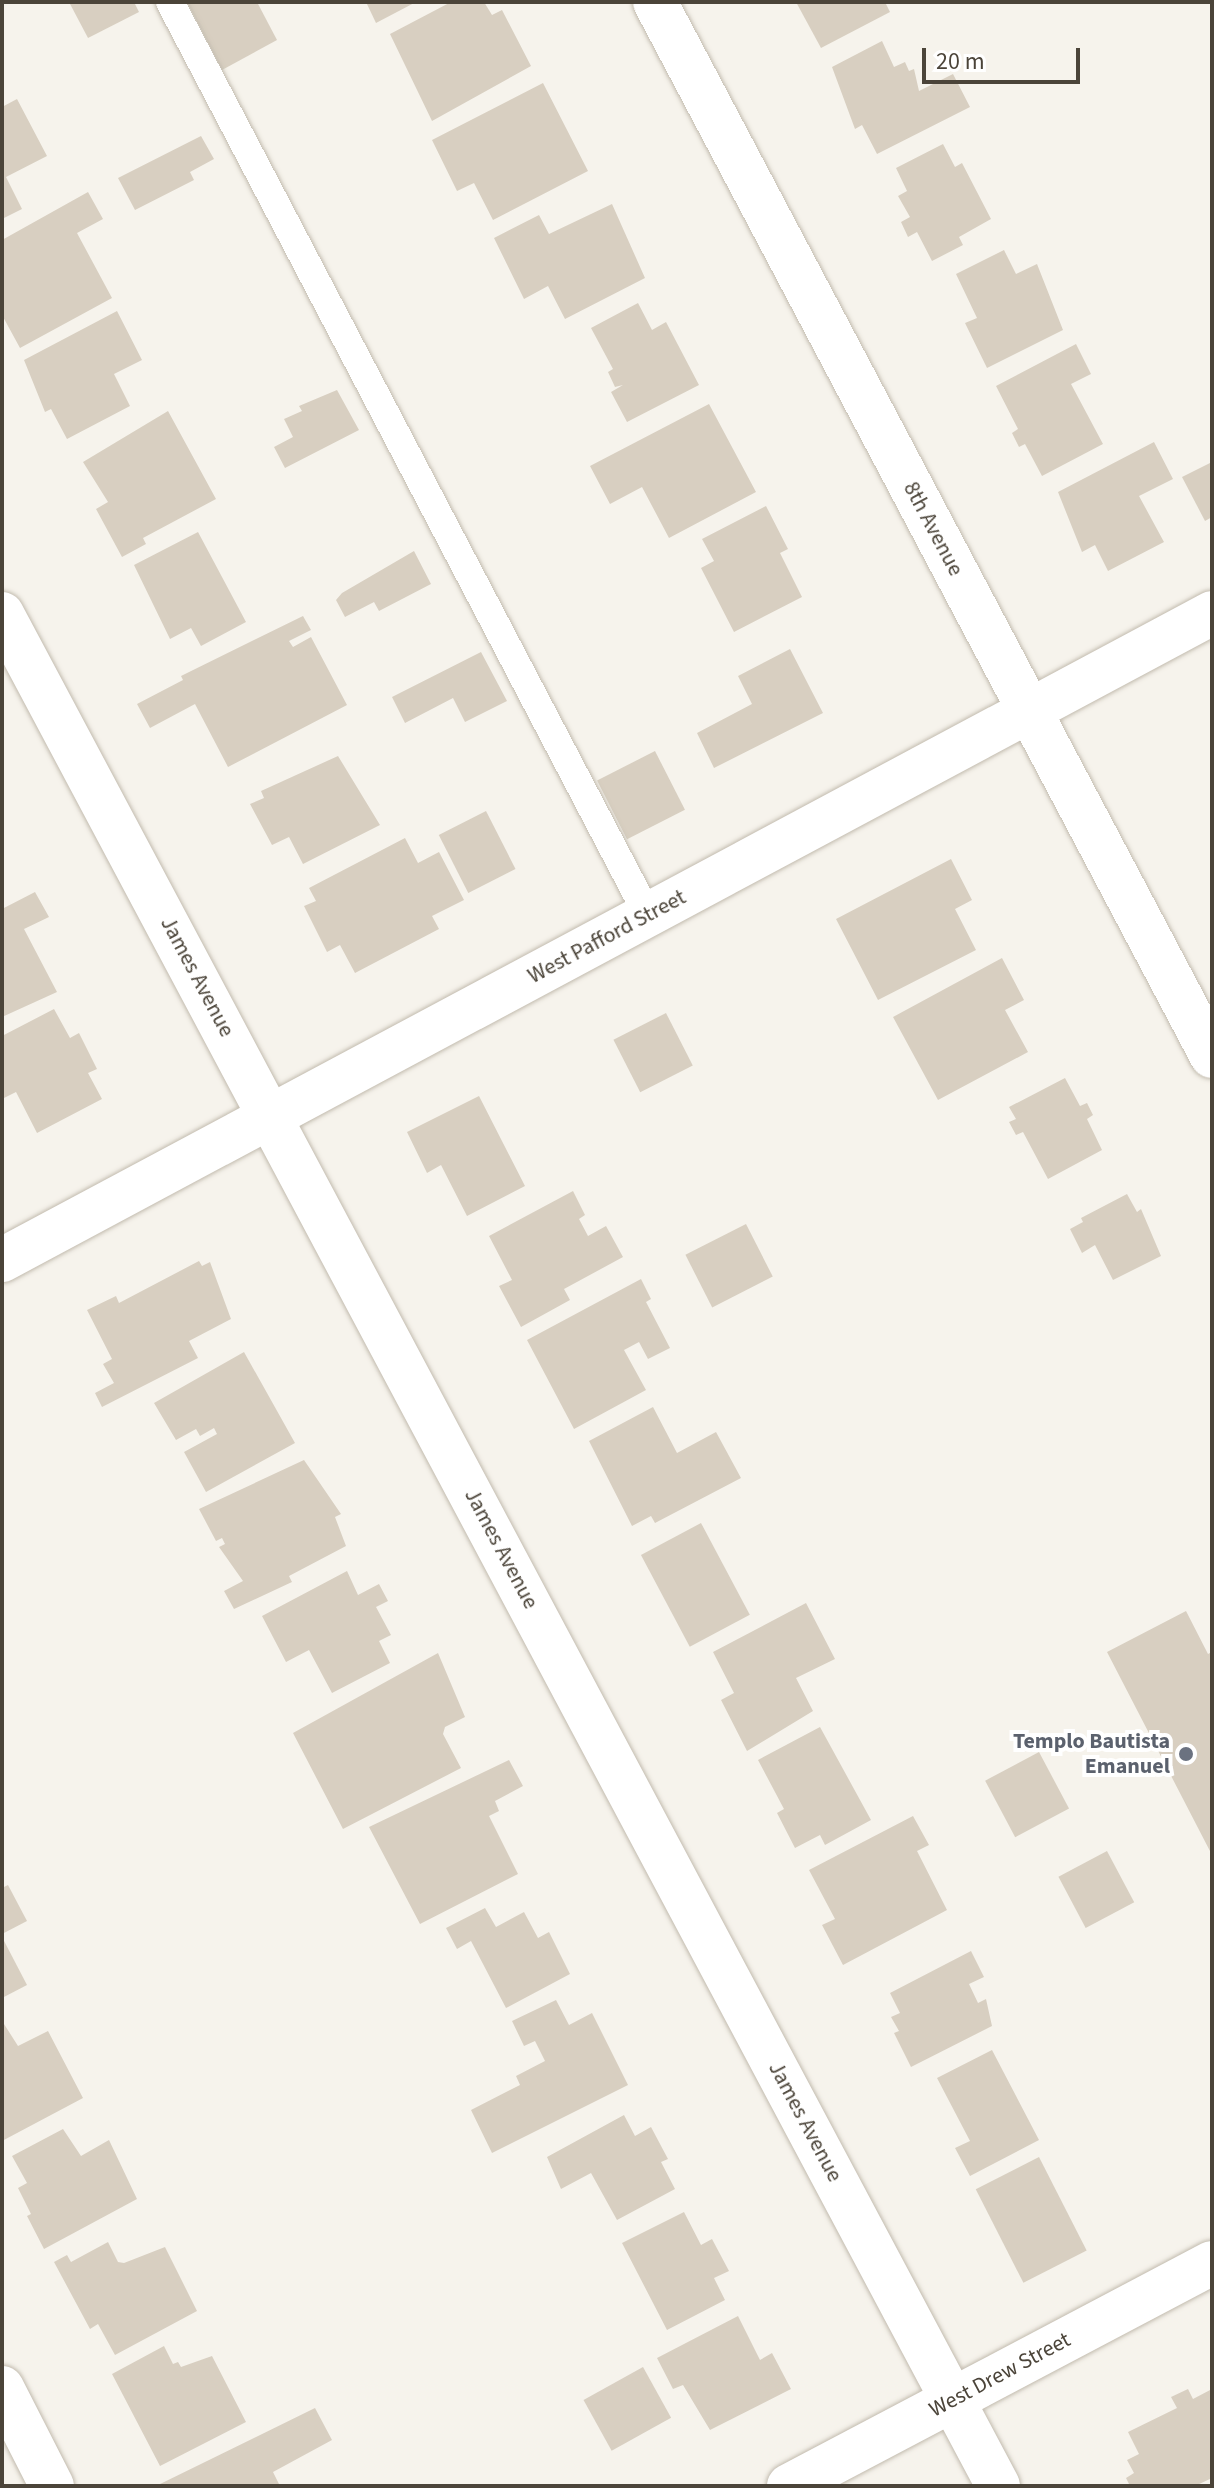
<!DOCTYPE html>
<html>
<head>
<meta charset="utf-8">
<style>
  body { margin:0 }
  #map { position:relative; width:1214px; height:2488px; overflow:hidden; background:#f6f3ec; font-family:"Source Sans 3",sans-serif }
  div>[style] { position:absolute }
  .building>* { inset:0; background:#d8cfc1; transform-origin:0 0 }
  .roads { filter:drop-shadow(0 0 2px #c2bbae) drop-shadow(0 0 2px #c2bbae) }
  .service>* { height:28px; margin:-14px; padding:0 14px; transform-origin:14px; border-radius:14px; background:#fff }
  .minor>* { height:44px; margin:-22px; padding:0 22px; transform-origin:22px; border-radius:22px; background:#fff }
  .dots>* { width:22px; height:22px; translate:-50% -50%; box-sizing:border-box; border:4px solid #fff; border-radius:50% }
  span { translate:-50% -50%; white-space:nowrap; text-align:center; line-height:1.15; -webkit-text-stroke:8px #fff; paint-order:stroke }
  .street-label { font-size:22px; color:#4b4439 }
  .worship-label { font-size:22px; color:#5b616d; font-weight:700 }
  .right { translate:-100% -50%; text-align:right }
  .frame { position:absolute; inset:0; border:4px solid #4b4439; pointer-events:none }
  .scale { position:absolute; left:922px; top:48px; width:158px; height:36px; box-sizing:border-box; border:4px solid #4b4439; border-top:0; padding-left:10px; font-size:24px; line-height:28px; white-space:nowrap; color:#4b4439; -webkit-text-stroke:6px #fff; paint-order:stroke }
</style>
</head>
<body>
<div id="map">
  <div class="building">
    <div style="clip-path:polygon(69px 2px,134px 2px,139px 12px,88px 38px)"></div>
    <div style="clip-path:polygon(187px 2px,257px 2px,277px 40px,222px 70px)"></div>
    <div style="clip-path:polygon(366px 2px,416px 2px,376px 23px)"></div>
    <div style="clip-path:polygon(451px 2px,484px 2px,492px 15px,502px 10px,531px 66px,432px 121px,390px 34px)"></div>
    <div style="clip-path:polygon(796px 2px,885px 2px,890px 12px,821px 48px)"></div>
    <div style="clip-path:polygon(882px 41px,894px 67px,905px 62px,909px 71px,914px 69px,919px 91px,953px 74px,970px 107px,877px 154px,862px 125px,855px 129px,832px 67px)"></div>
    <div style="clip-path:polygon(543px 83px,588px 171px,493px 220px,474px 183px,457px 191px,432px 140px)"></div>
    <div style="clip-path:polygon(17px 99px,47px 156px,6px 177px,22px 209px,2px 219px,2px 107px)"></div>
    <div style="clip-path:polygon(201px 136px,214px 159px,190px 172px,194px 180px,135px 210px,118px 178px)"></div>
    <div style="clip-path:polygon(943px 144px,955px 167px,962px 163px,991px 219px,959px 237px,963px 245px,932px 261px,917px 232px,908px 237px,901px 222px,910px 217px,898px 196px,907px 191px,896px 168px)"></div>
    <div style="clip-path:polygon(88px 192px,103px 219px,77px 233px,112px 298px,20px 348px,2px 315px,2px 240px)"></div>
    <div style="clip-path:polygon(612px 204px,645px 278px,565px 319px,548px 286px,524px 299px,494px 238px,539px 215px,549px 234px)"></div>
    <div style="clip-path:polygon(1004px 250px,1016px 274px,1037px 264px,1063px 330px,987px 368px,965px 323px,977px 318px,956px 274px)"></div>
    <div style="clip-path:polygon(638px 303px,652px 330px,666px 322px,699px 385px,627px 422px,611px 392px,623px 385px,615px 387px,608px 372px,613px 369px,591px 328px)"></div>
    <div style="clip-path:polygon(117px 311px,142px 360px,114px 374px,130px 406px,67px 439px,51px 409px,45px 412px,24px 360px)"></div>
    <div style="clip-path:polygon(1076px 344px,1091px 374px,1071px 384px,1103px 444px,1042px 476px,1025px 444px,1019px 447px,1012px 433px,1018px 429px,996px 386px)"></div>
    <div style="clip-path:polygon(337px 390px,359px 430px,285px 468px,274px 447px,293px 437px,284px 419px,302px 411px,299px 406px)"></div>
    <div style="clip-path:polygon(709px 404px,756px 492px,669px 538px,642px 487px,610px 504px,590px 466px)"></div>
    <div style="clip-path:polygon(168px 411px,216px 499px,143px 538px,146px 544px,122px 557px,96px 509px,108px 502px,83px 462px)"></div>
    <div style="clip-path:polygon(1154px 442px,1173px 479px,1139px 496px,1164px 542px,1108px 571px,1095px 545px,1082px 552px,1058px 492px)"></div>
    <div style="clip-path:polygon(1212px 462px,1212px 517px,1205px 521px,1182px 477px)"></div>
    <div style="clip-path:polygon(766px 506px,788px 549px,780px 553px,802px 597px,734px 632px,701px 568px,714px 561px,702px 539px)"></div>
    <div style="clip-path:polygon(198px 532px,246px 622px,201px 646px,191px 628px,170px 639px,134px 565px)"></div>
    <div style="clip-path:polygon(414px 551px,431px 584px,379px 611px,374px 602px,345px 617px,336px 600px,342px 593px)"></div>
    <div style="clip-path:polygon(303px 616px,311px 630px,289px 641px,293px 647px,311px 637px,347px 705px,228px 767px,195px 704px,150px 728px,137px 704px,183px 680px,181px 676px)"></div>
    <div style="clip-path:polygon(790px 649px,823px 713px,714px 768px,697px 733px,752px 704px,738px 676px)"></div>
    <div style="clip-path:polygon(481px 652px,507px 701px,465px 722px,453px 698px,405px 723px,392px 697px)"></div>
    <div style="left:655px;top:751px;width:66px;height:65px;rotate:63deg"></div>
    <div style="clip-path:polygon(338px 756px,380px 825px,303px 864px,289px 837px,272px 845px,250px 804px,264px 798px,261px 791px)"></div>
    <div style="left:486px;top:811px;width:65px;height:53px;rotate:63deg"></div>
    <div style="clip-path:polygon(405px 838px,418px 863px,439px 852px,464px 900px,432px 916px,439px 929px,355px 973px,340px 945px,327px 952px,304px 906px,316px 901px,309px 888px)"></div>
    <div style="clip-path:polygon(951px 859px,972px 900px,955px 909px,976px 950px,878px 1000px,836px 919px)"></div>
    <div style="clip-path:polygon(35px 892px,49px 917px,24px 929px,57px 992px,2px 1017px,2px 909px)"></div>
    <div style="clip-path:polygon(1002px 958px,1024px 1000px,1005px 1010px,1028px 1052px,938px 1100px,893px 1017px)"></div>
    <div style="clip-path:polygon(54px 1009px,70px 1038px,79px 1033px,97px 1069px,88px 1073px,102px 1099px,37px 1133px,16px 1092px,2px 1099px,2px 1036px)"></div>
    <div style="left:666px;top:1013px;width:59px;height:59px;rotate:63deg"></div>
    <div style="clip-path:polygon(1065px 1078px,1080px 1106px,1087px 1103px,1093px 1115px,1087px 1119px,1102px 1150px,1048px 1179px,1023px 1132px,1016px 1135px,1009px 1122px,1016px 1119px,1009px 1107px)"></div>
    <div style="clip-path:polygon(479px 1096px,525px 1186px,467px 1216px,441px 1165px,427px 1173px,407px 1132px)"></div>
    <div style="clip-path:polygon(573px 1191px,585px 1215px,579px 1219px,588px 1236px,606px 1226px,623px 1257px,564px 1289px,570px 1300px,521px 1327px,499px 1286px,512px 1280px,489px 1236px)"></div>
    <div style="clip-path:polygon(1127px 1194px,1137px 1212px,1141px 1209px,1161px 1256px,1113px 1280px,1095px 1245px,1082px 1253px,1070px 1229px,1083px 1222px,1081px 1218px)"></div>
    <div style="left:746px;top:1224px;width:59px;height:68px;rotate:63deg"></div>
    <div style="clip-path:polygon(199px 1261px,202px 1266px,210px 1262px,231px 1319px,189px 1341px,198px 1358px,102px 1407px,95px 1393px,114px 1383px,103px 1364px,112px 1359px,87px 1310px,116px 1296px,119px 1303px)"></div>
    <div style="clip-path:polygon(641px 1279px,651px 1299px,646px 1302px,670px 1348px,648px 1359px,639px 1342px,624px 1350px,646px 1390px,574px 1429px,527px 1340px)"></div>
    <div style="clip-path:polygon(244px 1352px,295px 1443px,206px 1492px,184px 1452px,217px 1434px,214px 1428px,200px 1436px,196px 1429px,176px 1440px,154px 1403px)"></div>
    <div style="clip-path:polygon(653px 1407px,677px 1453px,716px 1432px,741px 1478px,655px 1523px,651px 1516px,632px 1526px,589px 1441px)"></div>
    <div style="clip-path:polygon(304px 1460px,341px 1514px,335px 1517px,346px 1546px,289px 1576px,292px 1582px,234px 1609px,224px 1591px,243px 1581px,219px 1547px,225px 1544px,222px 1538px,216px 1541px,199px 1509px)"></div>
    <div style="left:701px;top:1523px;width:104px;height:68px;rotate:62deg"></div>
    <div style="clip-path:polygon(347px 1571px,358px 1595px,379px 1584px,388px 1601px,376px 1607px,391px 1635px,379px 1641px,390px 1663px,332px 1693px,309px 1650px,286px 1662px,262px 1616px)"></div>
    <div style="clip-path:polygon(806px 1603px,835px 1659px,796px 1678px,813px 1711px,747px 1751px,721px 1700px,734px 1693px,713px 1652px)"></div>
    <div style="clip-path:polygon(1186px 1611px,1208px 1654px,1212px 1652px,1212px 1855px,1107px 1652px)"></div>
    <div style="clip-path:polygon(438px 1653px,465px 1717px,445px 1727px,443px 1734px,461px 1768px,343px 1829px,293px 1733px)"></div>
    <div style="clip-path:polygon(820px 1727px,871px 1820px,825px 1845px,820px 1835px,795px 1848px,777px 1813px,784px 1809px,758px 1760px)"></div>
    <div style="left:1039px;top:1752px;width:64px;height:61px;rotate:62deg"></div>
    <div style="clip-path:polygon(509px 1760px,523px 1786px,495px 1801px,499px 1811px,489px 1816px,518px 1874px,420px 1924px,369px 1827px)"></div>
    <div style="clip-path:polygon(913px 1816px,929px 1845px,917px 1851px,947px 1910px,843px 1965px,822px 1925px,835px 1919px,809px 1870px)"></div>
    <div style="left:1107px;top:1851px;width:58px;height:55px;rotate:62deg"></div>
    <div style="clip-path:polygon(8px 1885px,27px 1921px,2px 1934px,2px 1888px)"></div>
    <div style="clip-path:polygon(485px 1908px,496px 1927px,524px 1912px,538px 1938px,549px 1932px,570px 1974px,506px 2008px,471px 1941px,457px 1949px,446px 1928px)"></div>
    <div style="clip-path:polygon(2px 1937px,27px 1985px,2px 1998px)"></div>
    <div style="clip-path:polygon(971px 1951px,984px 1977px,969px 1984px,978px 2003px,986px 1999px,992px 2026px,911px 2067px,894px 2033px,899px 2031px,891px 2017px,900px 2013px,890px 1993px)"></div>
    <div style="clip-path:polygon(556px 2000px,569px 2025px,592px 2013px,628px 2085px,492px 2153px,471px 2110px,520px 2085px,516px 2076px,545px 2061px,535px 2041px,524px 2046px,512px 2021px)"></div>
    <div style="clip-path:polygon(4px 2024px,18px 2046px,48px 2031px,83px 2098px,2px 2141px)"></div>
    <div style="clip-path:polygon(992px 2050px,1039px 2140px,970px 2176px,955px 2148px,970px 2141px,937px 2078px)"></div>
    <div style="clip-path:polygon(624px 2115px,635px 2136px,651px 2127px,668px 2159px,661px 2162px,675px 2189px,617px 2220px,591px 2173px,561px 2189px,547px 2157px)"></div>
    <div style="clip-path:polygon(63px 2129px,81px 2156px,109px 2140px,137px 2199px,44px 2249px,27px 2216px,31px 2214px,18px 2188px,27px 2183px,12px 2156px)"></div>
    <div style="left:1039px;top:2157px;width:105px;height:71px;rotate:63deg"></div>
    <div style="clip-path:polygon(684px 2212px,701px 2245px,712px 2239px,729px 2271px,714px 2278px,725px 2300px,667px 2330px,622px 2243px)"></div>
    <div style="clip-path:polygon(108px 2242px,118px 2262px,124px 2263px,165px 2247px,197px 2311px,115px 2355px,98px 2324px,90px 2329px,54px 2262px,67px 2255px,71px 2262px)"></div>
    <div style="clip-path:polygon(738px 2316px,760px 2360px,772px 2353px,791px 2389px,710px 2430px,683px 2385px,673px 2389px,657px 2358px)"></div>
    <div style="clip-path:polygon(164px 2346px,173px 2364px,178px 2362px,181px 2367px,212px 2356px,246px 2422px,160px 2466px,112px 2374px)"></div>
    <div style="left:643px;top:2367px;width:58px;height:68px;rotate:61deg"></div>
    <div style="clip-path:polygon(1188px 2389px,1193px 2399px,1212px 2389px,1212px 2478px,1195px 2486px,1130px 2486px,1126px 2478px,1134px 2473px,1127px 2460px,1139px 2454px,1128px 2432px,1177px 2408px,1171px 2397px)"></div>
    <div style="clip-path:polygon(315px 2408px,332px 2440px,273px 2472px,280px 2486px,156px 2486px)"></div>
  </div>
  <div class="roads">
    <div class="service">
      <div style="left:170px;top:2px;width:1031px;rotate:62.37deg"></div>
    </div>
    <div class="minor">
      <div style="left:655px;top:2px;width:1192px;rotate:62.15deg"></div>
      <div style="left:2px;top:614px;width:2120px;rotate:61.98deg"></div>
      <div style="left:2px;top:1260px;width:1372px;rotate:-28.13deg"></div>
      <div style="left:2px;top:2388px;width:110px;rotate:63deg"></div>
      <div style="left:789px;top:2486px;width:478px;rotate:-27.8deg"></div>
    </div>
  </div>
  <div class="dots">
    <div style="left:1186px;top:1754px;background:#6b7280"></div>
  </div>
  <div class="street-label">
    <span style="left:933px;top:529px;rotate:62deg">8th Avenue</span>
    <span style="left:607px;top:937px;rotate:-28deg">West Pafford Street</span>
    <span style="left:197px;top:977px;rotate:62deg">James Avenue</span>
    <span style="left:501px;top:1549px;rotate:62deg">James Avenue</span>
    <span style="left:805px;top:2122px;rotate:62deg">James Avenue</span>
    <span style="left:1000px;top:2375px;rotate:-28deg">West Drew Street</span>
  </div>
  <div class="worship-label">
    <span class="right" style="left:1170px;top:1754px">Templo Bautista<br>Emanuel</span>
  </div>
  <div class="frame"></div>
  <div class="scale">20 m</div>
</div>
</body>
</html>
